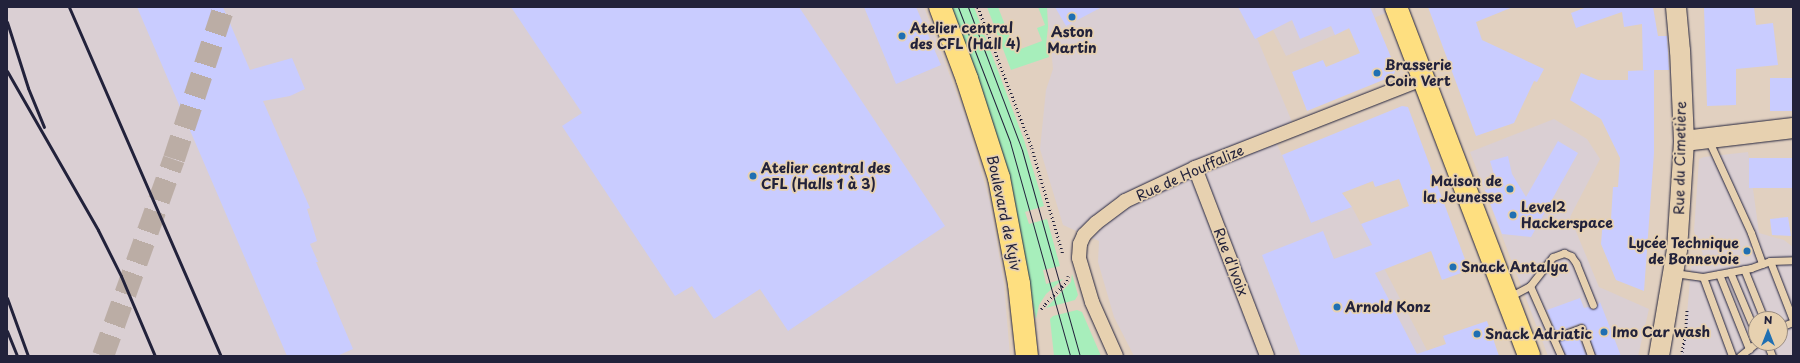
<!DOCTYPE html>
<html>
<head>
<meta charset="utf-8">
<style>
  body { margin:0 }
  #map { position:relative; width:1800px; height:363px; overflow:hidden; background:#e1d0c0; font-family:"Playpen Sans",sans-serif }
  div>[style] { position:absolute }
  .built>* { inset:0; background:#dacfd3 }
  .green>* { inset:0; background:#a7eebb }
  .building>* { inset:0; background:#c9ccff; transform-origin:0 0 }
  .highway-tunnel>* { height:22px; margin-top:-11px; transform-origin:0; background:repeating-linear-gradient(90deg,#bbada5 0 22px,transparent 0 33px) }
  .path>* { height:2.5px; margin-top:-1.25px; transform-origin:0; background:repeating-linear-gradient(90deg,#22223b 0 1px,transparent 0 4px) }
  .roads { filter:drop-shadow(0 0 1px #22223b) drop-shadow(0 0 1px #22223b) }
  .lane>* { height:7px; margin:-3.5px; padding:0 3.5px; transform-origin:3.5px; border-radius:3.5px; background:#e7d1b0 }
  .street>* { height:14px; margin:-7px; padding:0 7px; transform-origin:7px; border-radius:7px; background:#e7d1b0 }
  .secondary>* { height:20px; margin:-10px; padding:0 10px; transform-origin:10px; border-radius:10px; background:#e7d1b0 }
  .primary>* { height:22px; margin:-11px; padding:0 11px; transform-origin:11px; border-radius:11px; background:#fedf80 }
  .tram>* { height:1px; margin:-0.5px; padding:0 0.5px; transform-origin:0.5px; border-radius:0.5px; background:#22223b }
  .rail>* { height:3px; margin:-1.5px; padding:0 1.5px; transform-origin:1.5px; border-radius:1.5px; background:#22223b }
  .dots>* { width:11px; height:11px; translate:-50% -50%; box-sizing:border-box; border:2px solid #e7d1b0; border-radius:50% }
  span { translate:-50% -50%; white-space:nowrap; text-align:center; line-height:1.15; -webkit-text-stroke:3.5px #e7d1b0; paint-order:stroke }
  .poi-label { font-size:14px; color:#22223b; font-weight:700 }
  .left { translate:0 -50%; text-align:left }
  .right { translate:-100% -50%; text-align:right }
  .street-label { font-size:14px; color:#22223b }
  .frame { position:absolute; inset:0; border:8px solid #22223b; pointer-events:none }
  .north { position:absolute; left:1748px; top:311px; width:40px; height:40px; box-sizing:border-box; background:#e7d1b0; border:1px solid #988b81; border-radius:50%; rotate:0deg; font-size:11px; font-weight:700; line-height:16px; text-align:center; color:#22223b }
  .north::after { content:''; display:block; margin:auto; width:14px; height:18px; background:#1f6fb2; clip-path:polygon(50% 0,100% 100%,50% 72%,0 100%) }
</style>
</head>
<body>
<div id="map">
  <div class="built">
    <div style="clip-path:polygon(7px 7px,924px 7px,967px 121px,990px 202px,1004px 284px,1010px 356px,7px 356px)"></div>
    <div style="clip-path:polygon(1047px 7px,1396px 7px,1397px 8px,1286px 56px,1273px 30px,1257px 38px,1295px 129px,1274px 137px,1311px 223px,1352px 207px,1430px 356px,1134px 356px,1114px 317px,1098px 262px,1099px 241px,1063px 225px,1040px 149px,1046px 90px,1053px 69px)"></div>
    <div style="clip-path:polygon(1554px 119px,1587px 139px,1600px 159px,1570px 217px,1599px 287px,1649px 309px,1638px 356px,1548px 356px,1470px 152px)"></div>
    <div style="clip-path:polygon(evenodd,1748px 152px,1759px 233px,1784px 240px,1793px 247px,1793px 356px,1681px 356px,1685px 336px,1692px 258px,1703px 254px,1694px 231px,1699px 159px,1704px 157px,1748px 152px,1756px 319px,1780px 319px,1780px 343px,1756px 343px,1756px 319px)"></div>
  </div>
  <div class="green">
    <div style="clip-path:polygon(948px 7px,974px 7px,1024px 140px,1039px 189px,1044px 206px,1025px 212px,1029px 224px,1047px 219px,1060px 266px,1043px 270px,1046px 284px,1063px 279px,1046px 294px,1039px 305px,1036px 319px,1030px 291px)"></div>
    <div style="clip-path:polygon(987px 7px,998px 7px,1015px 51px,1042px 41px,1037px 28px,1045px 25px,1038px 7px,1047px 7px,1048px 27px,1046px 45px,1049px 57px,1011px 70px)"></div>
    <div style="clip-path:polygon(1072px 274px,1078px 295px,1075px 300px,1046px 308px,1071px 282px)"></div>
    <div style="clip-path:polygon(1077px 310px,1082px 312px,1101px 356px,1054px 356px,1050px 319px,1053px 316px)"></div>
  </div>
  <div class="building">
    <div style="clip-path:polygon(137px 7px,223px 7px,250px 70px,292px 58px,305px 89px,290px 96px,263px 101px,310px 208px,307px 209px,317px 241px,310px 244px,318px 262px,316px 262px,353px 349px,337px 356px,287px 356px)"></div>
    <div style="clip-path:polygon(511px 7px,799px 7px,945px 226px,788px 331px,760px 289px,714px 319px,692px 286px,675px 296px,562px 126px,582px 113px)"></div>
    <div style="clip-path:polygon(864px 7px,916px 7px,941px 65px,896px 84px)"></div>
    <div style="clip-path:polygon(1055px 7px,1102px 7px,1066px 26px)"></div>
    <div style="clip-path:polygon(1238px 7px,1370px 7px,1396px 69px,1393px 76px,1307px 111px,1292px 72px,1323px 60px,1326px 67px,1360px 53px,1349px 28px,1335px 35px,1331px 26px,1300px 39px,1292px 20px,1255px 39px)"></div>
    <div style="clip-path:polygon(1428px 7px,1513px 7px,1476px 22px,1482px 40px,1544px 69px,1537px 82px,1534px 81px,1514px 123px,1476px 136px)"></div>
    <div style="clip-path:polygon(1587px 7px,1653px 7px,1658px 36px,1667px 36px,1669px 70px,1654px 70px,1654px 153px,1644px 291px,1616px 280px,1601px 244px,1603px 219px,1611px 219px,1613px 187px,1618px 187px,1620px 158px,1601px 119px,1570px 100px,1581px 73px,1598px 80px,1628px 80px,1628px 71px,1650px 70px,1643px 70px,1642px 24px,1624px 27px,1622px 12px,1576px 28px,1571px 13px)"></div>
    <div style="clip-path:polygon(1704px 7px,1754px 7px,1756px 25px,1773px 23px,1778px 65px,1736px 69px,1736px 105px,1707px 106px)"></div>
    <div style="left:1793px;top:78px;width:33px;height:23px;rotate:90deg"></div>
    <div style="clip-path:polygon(1402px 106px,1408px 107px,1469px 270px,1442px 280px,1431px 251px,1375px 273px,1417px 354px,1446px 344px,1443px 336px,1487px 321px,1499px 356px,1301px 356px,1262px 255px,1323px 231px,1334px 259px,1372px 245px,1361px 224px,1409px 206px,1399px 179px,1375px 187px,1373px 181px,1342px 193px,1352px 207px,1311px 223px,1282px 155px)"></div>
    <div style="clip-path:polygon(1558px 141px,1578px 153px,1531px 237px,1502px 234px,1485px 190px,1498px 187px,1490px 161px,1508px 156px,1512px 174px,1526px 197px)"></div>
    <div style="left:1793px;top:158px;width:30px;height:44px;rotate:90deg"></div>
    <div style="clip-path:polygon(1788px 217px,1791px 236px,1772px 235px,1770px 219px)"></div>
    <div style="clip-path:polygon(1580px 298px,1584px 308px,1588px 307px,1594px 310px,1600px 302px,1621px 356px,1596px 356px,1586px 326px,1582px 323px,1556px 332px,1547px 310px)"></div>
    <div style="clip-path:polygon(1578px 334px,1586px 356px,1566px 356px,1560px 341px)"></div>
  </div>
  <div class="highway-tunnel">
    <div style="left:103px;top:356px;width:209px;rotate:-70.2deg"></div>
    <div style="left:174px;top:159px;width:160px;rotate:-71.8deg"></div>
  </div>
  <div class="path">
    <div style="left:978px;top:7px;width:151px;rotate:69deg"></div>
    <div style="left:1032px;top:148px;width:110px;rotate:73.7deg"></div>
    <div style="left:1041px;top:309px;width:6px;rotate:-51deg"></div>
    <div style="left:1045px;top:304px;width:32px;rotate:-46deg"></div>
    <div style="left:1067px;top:281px;width:5px;rotate:-79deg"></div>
    <div style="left:1681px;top:356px;width:20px;rotate:-79deg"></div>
    <div style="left:1685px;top:336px;width:27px;rotate:-86deg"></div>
  </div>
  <div class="roads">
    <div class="lane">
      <div style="left:1708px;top:139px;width:103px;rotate:65.4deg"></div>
      <div style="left:1751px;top:233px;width:33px;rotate:70deg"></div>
      <div style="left:1770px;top:261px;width:63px;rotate:68.7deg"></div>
      <div style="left:1744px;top:269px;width:54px;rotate:68.2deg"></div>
      <div style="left:1730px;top:272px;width:67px;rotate:67.2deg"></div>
      <div style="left:1674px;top:273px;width:29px;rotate:8deg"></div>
      <div style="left:1703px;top:277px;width:49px;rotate:-10.6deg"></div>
      <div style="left:1751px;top:268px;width:20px;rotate:-20deg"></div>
      <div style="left:1770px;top:261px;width:23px;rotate:-2deg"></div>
      <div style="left:1719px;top:274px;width:81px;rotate:68.2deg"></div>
      <div style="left:1703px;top:277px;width:84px;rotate:69.8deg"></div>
      <div style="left:1530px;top:286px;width:77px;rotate:66.1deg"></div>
      <div style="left:1509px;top:297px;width:24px;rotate:-28deg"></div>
      <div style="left:1530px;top:286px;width:37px;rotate:-52deg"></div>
      <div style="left:1553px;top:257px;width:12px;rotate:-20deg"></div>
      <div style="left:1564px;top:253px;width:8px;rotate:23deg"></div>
      <div style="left:1571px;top:256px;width:9px;rotate:54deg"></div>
      <div style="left:1576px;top:263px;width:45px;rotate:68deg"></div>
      <div style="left:1780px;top:327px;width:14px;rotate:-21deg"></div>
      <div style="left:1554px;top:338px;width:29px;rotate:-20deg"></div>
      <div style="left:1581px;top:328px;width:30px;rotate:70deg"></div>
      <div style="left:1767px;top:343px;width:14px;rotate:69deg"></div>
      <div style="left:1740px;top:356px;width:21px;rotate:-39deg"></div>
    </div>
    <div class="street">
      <div style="left:1195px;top:168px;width:201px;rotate:69deg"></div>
      <div style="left:1116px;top:356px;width:59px;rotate:-114deg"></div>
      <div style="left:1092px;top:302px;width:46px;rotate:-106.5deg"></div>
      <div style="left:1079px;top:258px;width:14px;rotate:-86deg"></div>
      <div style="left:1080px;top:244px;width:10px;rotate:-66deg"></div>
      <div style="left:1084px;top:235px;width:17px;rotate:-45deg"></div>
      <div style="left:1096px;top:223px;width:36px;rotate:-37deg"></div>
      <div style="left:1125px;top:201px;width:77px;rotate:-25.2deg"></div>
      <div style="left:1195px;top:168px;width:247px;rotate:-21.4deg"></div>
    </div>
    <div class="secondary">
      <div style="left:1684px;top:141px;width:110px;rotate:-6.8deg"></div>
      <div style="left:1659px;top:356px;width:108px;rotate:-80.4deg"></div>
      <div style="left:1677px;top:250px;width:109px;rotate:-86.3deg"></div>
      <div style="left:1684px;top:141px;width:90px;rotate:-92.5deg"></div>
      <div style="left:1680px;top:51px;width:44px;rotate:-95.2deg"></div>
    </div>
    <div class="primary">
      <div style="left:940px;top:7px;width:77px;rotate:69.4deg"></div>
      <div style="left:967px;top:79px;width:104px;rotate:72.1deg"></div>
      <div style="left:999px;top:178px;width:108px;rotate:79.3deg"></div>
      <div style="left:1019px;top:284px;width:72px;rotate:83.7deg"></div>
      <div style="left:1396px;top:7px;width:373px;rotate:69.1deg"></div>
    </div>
  </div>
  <div class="tram">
    <div style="left:958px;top:7px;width:145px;rotate:68.9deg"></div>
    <div style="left:1010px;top:142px;width:222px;rotate:74.3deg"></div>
    <div style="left:968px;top:7px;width:153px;rotate:69.3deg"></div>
    <div style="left:1022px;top:150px;width:214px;rotate:74.3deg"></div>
  </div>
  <div class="rail">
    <div style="left:69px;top:7px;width:381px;rotate:66.5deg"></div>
    <div style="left:7px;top:22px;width:69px;rotate:72.3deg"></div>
    <div style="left:28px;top:88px;width:42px;rotate:67.7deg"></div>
    <div style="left:7px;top:71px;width:183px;rotate:60.2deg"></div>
    <div style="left:98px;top:230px;width:51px;rotate:63.4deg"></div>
    <div style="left:121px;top:276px;width:87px;rotate:67deg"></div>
    <div style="left:7px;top:298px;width:62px;rotate:70.1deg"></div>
    <div style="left:7px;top:331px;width:27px;rotate:68deg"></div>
  </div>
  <div class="dots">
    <div style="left:1072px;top:17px;background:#1f6fb2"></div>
    <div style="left:902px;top:36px;background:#1f6fb2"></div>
    <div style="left:1377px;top:73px;background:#1f6fb2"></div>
    <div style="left:753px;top:176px;background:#1f6fb2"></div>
    <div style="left:1510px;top:189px;background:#1f6fb2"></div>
    <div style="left:1513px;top:215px;background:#1f6fb2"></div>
    <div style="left:1747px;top:251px;background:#1f6fb2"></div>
    <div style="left:1453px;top:267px;background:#1f6fb2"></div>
    <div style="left:1337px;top:307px;background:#1f6fb2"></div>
    <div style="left:1604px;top:332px;background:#1f6fb2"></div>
    <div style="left:1477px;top:334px;background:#1f6fb2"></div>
  </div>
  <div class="poi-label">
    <span class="left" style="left:910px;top:36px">Atelier central<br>des CFL (Hall 4)</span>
    <span style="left:1072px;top:40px">Aston<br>Martin</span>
    <span class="left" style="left:1385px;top:73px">Brasserie<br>Coin Vert</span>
    <span class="left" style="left:761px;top:176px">Atelier central des<br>CFL (Halls 1 à 3)</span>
    <span class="right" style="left:1502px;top:189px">Maison de<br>la Jeunesse</span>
    <span class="left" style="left:1521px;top:215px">Level2<br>Hackerspace</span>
    <span class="right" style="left:1739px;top:251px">Lycée Technique<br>de Bonnevoie</span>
    <span class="left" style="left:1461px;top:267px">Snack Antalya</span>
    <span class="left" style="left:1345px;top:307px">Arnold Konz</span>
    <span class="left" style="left:1612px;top:332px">Imo Car wash</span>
    <span class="left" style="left:1485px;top:334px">Snack Adriatic</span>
  </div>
  <div class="street-label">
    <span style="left:1680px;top:158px;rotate:-89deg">Rue du Cimetière</span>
    <span style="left:1190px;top:173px;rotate:-24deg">Rue de Houffalize</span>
    <span style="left:1004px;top:213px;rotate:78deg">Boulevard de Kyiv</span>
    <span style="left:1231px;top:262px;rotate:69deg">Rue d'Ivoix</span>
  </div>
  <div class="frame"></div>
  <div class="north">N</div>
</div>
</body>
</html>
